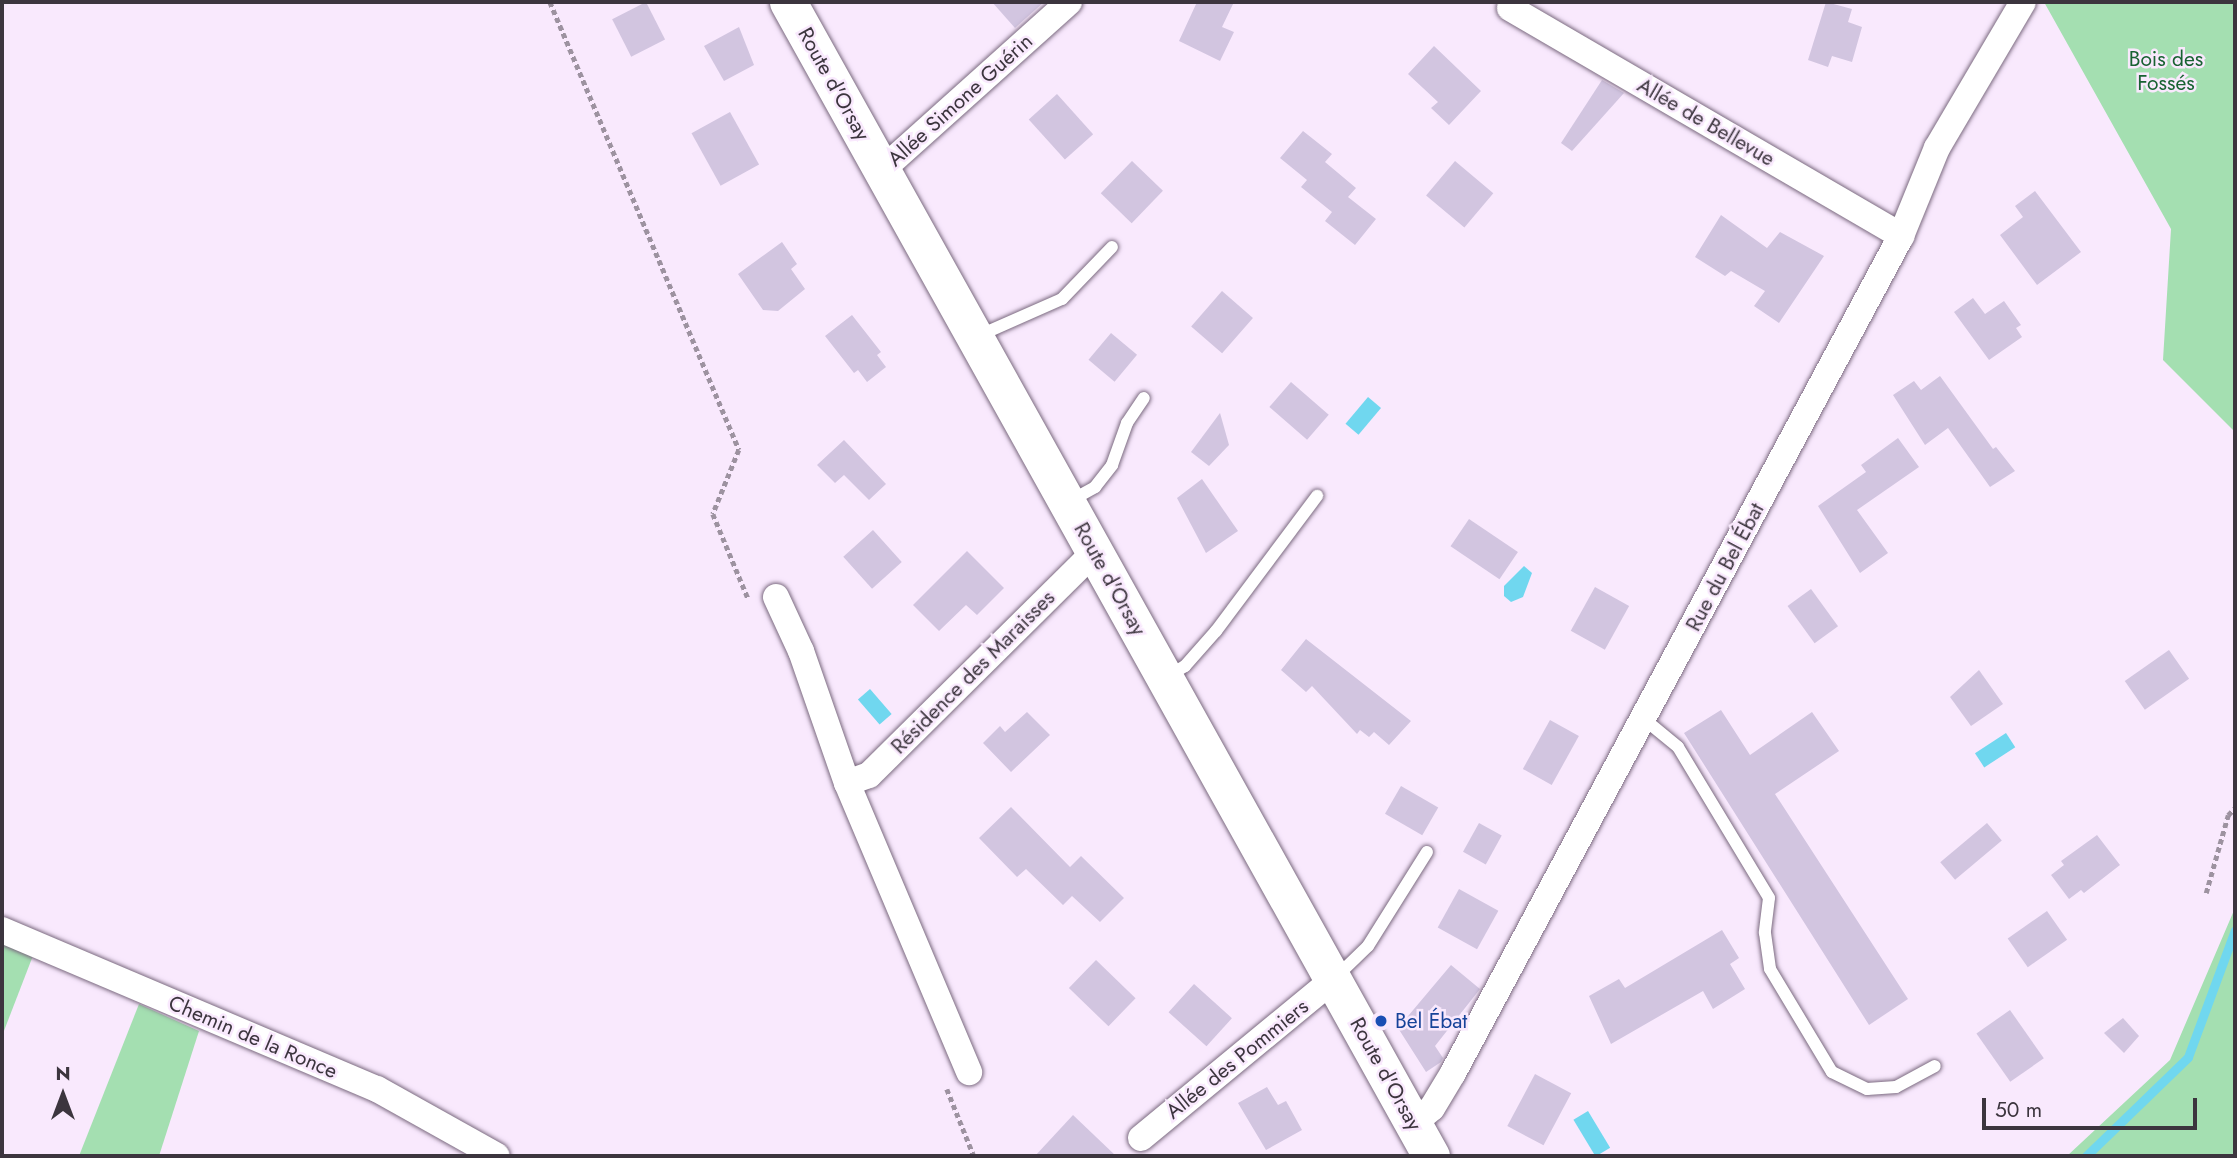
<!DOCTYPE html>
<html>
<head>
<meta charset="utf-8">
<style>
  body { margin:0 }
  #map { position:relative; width:2237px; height:1158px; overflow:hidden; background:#f9e9fd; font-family:Jost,sans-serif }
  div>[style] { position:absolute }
  .green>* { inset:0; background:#a4dfb1 }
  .water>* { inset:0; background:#70d7ef; transform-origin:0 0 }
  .stream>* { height:9px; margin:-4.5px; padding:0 4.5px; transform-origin:4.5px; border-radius:4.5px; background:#70d7ef }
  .building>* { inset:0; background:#d2c5e0; transform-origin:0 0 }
  .path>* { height:4.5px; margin-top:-2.25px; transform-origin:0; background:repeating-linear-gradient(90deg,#9d92a0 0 5px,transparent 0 8.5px) }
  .roads { filter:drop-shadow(0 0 2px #7b6a80) drop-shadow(0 0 2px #7b6a80) }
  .lane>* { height:12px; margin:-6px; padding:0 6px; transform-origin:6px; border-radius:6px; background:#fff }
  .street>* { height:26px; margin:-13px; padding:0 13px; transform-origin:13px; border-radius:13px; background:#fff }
  .secondary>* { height:37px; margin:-18.5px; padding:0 18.5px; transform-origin:18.5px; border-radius:18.5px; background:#fff }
  .dots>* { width:19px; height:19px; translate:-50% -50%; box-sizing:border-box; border:4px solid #f9e9fd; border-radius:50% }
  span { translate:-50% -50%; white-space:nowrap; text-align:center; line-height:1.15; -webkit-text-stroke:5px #f9e9fd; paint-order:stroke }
  .park-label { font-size:21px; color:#186232 }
  .street-label { font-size:21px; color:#3c353e }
  .transit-label { font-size:21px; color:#164399 }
  .left { translate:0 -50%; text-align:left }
  .frame { position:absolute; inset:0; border:4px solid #3c353e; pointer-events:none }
  .north { position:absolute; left:28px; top:1060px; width:70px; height:70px; -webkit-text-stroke:5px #f9e9fd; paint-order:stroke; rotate:0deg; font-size:19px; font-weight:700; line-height:28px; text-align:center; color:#3c353e }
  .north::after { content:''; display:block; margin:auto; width:24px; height:32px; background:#3c353e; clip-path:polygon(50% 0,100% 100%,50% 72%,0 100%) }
  .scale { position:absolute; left:1982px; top:1098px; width:215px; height:32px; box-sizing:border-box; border:4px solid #3c353e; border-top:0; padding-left:9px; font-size:21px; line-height:24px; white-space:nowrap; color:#3c353e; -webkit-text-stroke:5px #f9e9fd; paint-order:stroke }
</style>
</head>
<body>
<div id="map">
  <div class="green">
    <div style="clip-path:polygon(2044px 2px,2235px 2px,2235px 432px,2163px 360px,2171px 229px)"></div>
    <div style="clip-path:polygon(2235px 908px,2235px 1156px,2067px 1156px,2170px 1060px)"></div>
    <div style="clip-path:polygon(2px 939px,34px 953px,2px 1036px)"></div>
    <div style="clip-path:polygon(139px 1004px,199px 1031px,159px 1156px,79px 1156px)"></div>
  </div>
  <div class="water">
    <div style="left:1368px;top:397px;width:17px;height:35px;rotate:40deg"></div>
    <div style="clip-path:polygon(1524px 566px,1532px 573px,1523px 597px,1511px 602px,1504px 596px,1504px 586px)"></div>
    <div style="left:870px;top:689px;width:33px;height:16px;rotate:49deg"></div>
    <div style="left:2006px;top:733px;width:17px;height:37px;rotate:57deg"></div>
    <div style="left:1588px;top:1111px;width:43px;height:17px;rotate:59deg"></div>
  </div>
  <div class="stream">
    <div style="left:2086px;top:1156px;width:142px;rotate:-44.1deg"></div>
    <div style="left:2188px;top:1057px;width:135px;rotate:-69.7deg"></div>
  </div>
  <div class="building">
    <div style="left:646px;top:2px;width:42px;height:38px;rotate:63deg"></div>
    <div style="clip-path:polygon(992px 2px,1044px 2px,1015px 28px)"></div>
    <div style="clip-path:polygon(1197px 2px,1234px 2px,1222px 27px,1234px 32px,1220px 61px,1179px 41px)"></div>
    <div style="clip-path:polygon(1826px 2px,1852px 9px,1848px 22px,1862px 27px,1852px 62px,1832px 56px,1828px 67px,1808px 60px)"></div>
    <div style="clip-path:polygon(739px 27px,754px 65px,724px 81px,704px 46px)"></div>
    <div style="clip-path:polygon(1434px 46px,1481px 91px,1449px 125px,1431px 108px,1438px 102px,1408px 74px)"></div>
    <div style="clip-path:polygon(1602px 80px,1624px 93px,1572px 151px,1561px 143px)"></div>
    <div style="left:1057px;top:94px;width:54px;height:38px;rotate:48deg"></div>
    <div style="left:730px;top:112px;width:60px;height:44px;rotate:61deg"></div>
    <div style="clip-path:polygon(1303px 131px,1332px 154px,1325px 162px,1356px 188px,1348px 197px,1376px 219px,1355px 245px,1325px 221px,1332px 212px,1301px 187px,1307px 180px,1280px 158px)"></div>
    <div style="left:1132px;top:161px;width:43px;height:45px;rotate:44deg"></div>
    <div style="left:1455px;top:161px;width:50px;height:45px;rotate:40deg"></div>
    <div style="clip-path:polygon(2035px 191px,2081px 252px,2037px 285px,2000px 235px,2023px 217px,2015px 206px)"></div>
    <div style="clip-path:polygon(1721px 215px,1767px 248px,1780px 232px,1824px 256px,1779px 323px,1754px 306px,1765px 291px,1731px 271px,1725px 276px,1695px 257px)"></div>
    <div style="clip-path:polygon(782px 242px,797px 264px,791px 269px,805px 289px,778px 311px,763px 310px,738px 274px)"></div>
    <div style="left:1222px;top:291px;width:41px;height:47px;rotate:41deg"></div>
    <div style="clip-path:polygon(1973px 298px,1985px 314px,2004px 301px,2021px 325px,2016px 328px,2022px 337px,1989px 360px,1954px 312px)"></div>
    <div style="clip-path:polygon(852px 315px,881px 352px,877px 355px,886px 367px,867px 382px,858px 370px,854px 373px,825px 336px)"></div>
    <div style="left:1111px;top:333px;width:34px;height:35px;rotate:40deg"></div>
    <div style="clip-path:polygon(1940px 376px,1993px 449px,1996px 447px,2015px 471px,1990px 487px,1948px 428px,1925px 445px,1893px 395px,1914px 381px,1921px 390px)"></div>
    <div style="left:1291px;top:382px;width:50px;height:33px;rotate:41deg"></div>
    <div style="clip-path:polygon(1220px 413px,1229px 445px,1209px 466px,1191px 452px)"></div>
    <div style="clip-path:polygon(1898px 438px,1919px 467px,1857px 510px,1888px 553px,1860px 573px,1818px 506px,1866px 472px,1861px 465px)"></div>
    <div style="clip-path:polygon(844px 440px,886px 484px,869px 500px,844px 475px,835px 483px,817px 465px)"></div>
    <div style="clip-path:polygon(1202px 479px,1238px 531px,1206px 553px,1177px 498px)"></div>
    <div style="left:1469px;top:519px;width:59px;height:33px;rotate:34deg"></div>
    <div style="left:873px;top:530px;width:43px;height:40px;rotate:48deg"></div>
    <div style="clip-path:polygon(967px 551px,1004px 588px,977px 615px,966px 605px,939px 631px,913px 605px)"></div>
    <div style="left:1595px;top:587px;width:39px;height:50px;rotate:29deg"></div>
    <div style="left:1811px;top:589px;width:46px;height:29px;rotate:54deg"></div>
    <div style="clip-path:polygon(1306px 639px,1411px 721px,1389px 745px,1374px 732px,1369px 737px,1360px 730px,1357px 734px,1312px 686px,1306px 692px,1281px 670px)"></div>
    <div style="left:2169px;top:650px;width:35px;height:54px;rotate:55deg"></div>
    <div style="clip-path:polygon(1979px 670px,2003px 704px,1971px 726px,1950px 697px)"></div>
    <div style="clip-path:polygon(1721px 710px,1750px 755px,1812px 712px,1839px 751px,1775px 794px,1908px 999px,1869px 1025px,1684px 733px)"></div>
    <div style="clip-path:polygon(1027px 712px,1050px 735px,1011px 772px,983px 743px,1000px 726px,1005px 732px)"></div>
    <div style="left:1550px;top:720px;width:33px;height:56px;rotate:29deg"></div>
    <div style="left:1401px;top:786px;width:43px;height:32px;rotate:30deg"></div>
    <div style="clip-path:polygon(1011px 807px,1070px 867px,1081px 856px,1124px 898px,1100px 922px,1072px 896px,1063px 905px,1026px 869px,1017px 877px,979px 838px)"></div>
    <div style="left:1479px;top:823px;width:26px;height:33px;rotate:29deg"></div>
    <div style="left:1987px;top:823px;width:23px;height:61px;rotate:50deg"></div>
    <div style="clip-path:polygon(2097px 835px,2120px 865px,2084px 893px,2081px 890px,2069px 899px,2051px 875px,2064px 865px,2061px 861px)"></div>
    <div style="left:1459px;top:889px;width:45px;height:44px;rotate:29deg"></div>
    <div style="left:2047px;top:911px;width:35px;height:48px;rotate:55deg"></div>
    <div style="clip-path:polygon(1722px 930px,1739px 958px,1730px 964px,1745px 989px,1713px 1009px,1703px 991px,1611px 1044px,1589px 996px,1619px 979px,1625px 988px)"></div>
    <div style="left:1096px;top:960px;width:55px;height:39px;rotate:44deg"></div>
    <div style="clip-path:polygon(1451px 965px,1480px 989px,1435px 1046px,1443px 1058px,1441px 1062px,1426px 1072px,1398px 1028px)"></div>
    <div style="left:1194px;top:984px;width:51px;height:38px;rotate:42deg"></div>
    <div style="left:2010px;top:1010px;width:59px;height:41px;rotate:55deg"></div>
    <div style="clip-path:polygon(2123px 1018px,2139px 1036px,2124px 1053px,2104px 1033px)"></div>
    <div style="left:1535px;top:1074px;width:41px;height:59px;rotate:28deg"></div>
    <div style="clip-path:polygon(1267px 1087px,1278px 1105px,1286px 1101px,1302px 1130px,1266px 1150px,1238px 1103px)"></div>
    <div style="clip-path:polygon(1073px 1115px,1116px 1156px,1035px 1156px)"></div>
  </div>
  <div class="path">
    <div style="left:550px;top:2px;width:486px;rotate:67.1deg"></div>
    <div style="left:739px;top:450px;width:69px;rotate:112.1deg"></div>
    <div style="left:713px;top:514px;width:91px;rotate:67.4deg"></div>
    <div style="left:2206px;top:893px;width:81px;rotate:-74.2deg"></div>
    <div style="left:2228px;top:815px;width:10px;rotate:-45deg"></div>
    <div style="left:947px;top:1089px;width:72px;rotate:68.1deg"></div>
  </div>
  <div class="roads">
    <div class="lane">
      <div style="left:978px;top:336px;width:92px;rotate:-23.8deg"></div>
      <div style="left:1062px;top:299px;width:72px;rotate:-46.1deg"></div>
      <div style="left:1070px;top:501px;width:29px;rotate:-29deg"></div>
      <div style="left:1095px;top:487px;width:28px;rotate:-52deg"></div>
      <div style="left:1112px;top:465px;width:45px;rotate:-70.3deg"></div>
      <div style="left:1127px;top:423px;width:30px;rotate:-56deg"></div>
      <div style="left:1166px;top:677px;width:22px;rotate:-30deg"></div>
      <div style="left:1185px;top:666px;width:47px;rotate:-48.5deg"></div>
      <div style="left:1216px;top:631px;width:169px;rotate:-53.2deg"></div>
      <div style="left:1644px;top:719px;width:44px;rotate:39.5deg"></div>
      <div style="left:1678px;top:747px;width:176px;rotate:58.9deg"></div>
      <div style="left:1769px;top:898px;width:35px;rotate:97deg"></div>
      <div style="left:1765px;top:933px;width:36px;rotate:82deg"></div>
      <div style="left:1770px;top:969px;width:120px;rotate:59deg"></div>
      <div style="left:1832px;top:1072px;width:39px;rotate:26deg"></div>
      <div style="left:1867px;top:1089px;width:29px;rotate:-4deg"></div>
      <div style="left:1896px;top:1087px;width:44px;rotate:-28.3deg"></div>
      <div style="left:1335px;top:978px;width:46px;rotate:-44.1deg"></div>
      <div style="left:1368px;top:946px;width:111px;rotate:-57.9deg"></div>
    </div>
    <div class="street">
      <div style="left:1510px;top:8px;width:453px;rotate:30.2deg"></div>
      <div style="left:882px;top:170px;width:251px;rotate:-41.9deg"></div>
      <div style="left:776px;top:597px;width:60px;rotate:65.2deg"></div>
      <div style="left:801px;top:651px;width:140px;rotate:70.8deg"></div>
      <div style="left:847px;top:783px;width:314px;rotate:67.1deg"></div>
      <div style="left:847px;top:783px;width:23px;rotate:-20deg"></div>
      <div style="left:869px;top:775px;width:317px;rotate:-44.7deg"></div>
      <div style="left:2px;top:930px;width:407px;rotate:23deg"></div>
      <div style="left:377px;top:1089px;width:137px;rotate:29.2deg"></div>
      <div style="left:1414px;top:1123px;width:23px;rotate:-40deg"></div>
      <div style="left:1432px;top:1108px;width:41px;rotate:-59deg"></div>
      <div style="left:1453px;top:1073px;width:949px;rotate:-61.84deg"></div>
      <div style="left:1901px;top:236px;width:95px;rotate:-67.8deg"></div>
      <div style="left:1937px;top:148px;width:169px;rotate:-59.5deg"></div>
      <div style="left:1141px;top:1138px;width:250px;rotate:-39.5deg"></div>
    </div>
    <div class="secondary">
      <div style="left:788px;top:2px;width:1321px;rotate:60.87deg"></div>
    </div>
  </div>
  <div class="dots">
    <div style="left:1381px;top:1021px;background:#1a4fb4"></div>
  </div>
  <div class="park-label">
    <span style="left:2166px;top:71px">Bois des<br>Fossés</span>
  </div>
  <div class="street-label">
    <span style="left:834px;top:84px;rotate:61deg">Route d'Orsay</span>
    <span style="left:960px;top:100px;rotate:-42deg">Allée Simone Guérin</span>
    <span style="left:1706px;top:122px;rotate:30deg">Allée de Bellevue</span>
    <span style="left:1725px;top:567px;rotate:-62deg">Rue du Bel Ébat</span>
    <span style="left:1110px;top:579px;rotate:61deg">Route d'Orsay</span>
    <span style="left:973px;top:672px;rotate:-45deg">Résidence des Maraisses</span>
    <span style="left:253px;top:1037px;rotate:23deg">Chemin de la Ronce</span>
    <span style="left:1237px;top:1059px;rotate:-39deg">Allée des Pommiers</span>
    <span style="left:1386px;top:1074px;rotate:61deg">Route d'Orsay</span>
  </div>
  <div class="transit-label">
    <span class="left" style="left:1395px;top:1021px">Bel Ébat</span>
  </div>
  <div class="frame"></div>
  <div class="north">N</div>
  <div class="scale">50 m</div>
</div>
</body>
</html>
